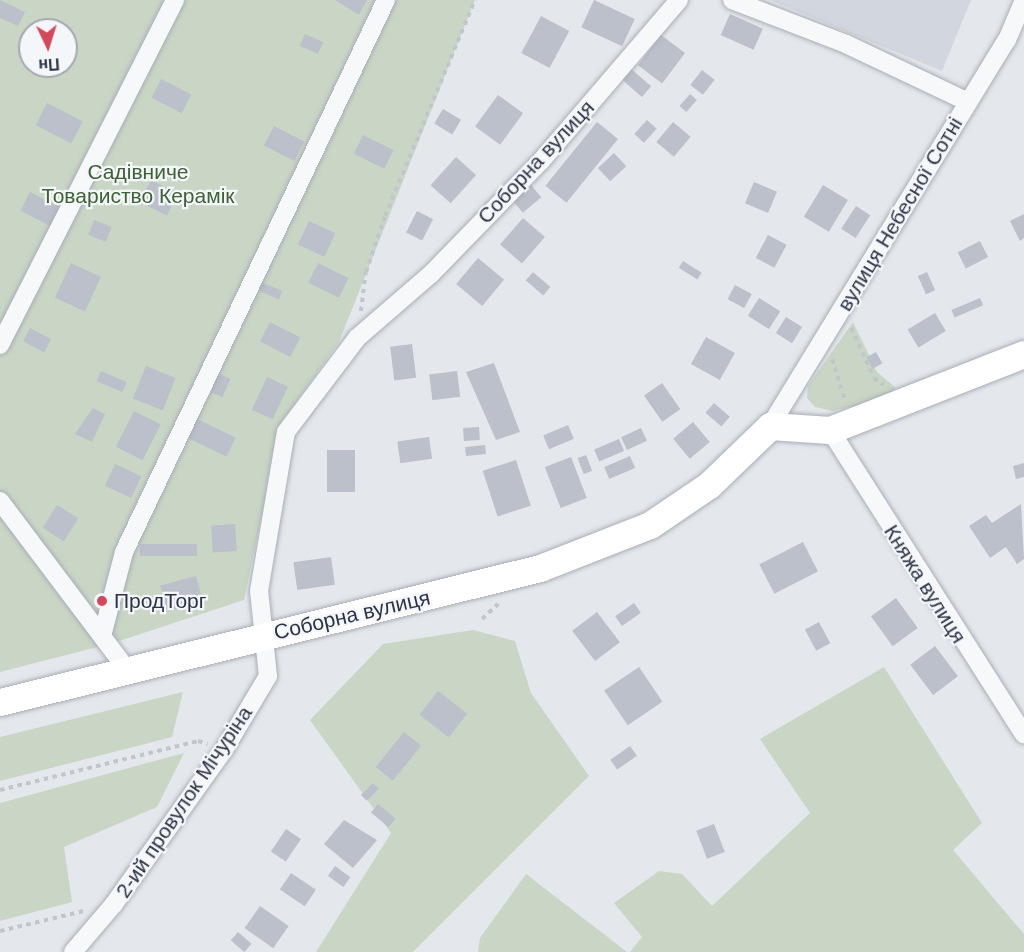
<!DOCTYPE html>
<html>
<head>
<meta charset="utf-8">
<style>
  body { margin:0 }
  #map { position:relative; width:1024px; height:952px; overflow:hidden; background:#e4e7ec; font-family:Arial,sans-serif }
  div>[style] { position:absolute }
  .built>* { inset:0; background:#d2d6de }
  .green>* { inset:0; background:#c9d6c5 }
  .building>* { inset:0; background:#bbc0ca; transform-origin:0 0 }
  .path>* { height:4px; margin-top:-2px; transform-origin:0; background:repeating-linear-gradient(90deg,#c2c5cb 0 4.5px,transparent 0 9px) }
  .roads { filter:drop-shadow(0 0 2px #a9aeb7) drop-shadow(0 0 2px #a9aeb7) }
  .street>* { height:18px; margin:-9px; padding:0 9px; transform-origin:9px; border-radius:9px; background:#f7f8fa }
  .secondary>* { height:27px; margin:-13.5px; padding:0 13.5px; transform-origin:13.5px; border-radius:13.5px; background:#fff }
  .dots>* { width:16px; height:16px; translate:-50% -50%; box-sizing:border-box; border:3px solid #f4f6f9; border-radius:50% }
  span { translate:-50% -50%; white-space:nowrap; text-align:center; line-height:1.15; -webkit-text-stroke:4.5px #f4f6f9; paint-order:stroke }
  .street-label { font-size:21px; color:#2b3445 }
  .park-label { font-size:21px; color:#3f6138 }
  .poi-label { font-size:21px; color:#2b3445 }
  .left { translate:0 -50%; text-align:left }
  .north { position:absolute; left:18px; top:18px; width:60px; height:60px; box-sizing:border-box; background:#f4f6f9; border:2px solid #a4a8b1; border-radius:50%; rotate:176deg; font-size:16px; font-weight:700; line-height:24px; text-align:center; color:#2b3445 }
  .north::after { content:''; display:block; margin:auto; width:21px; height:27px; background:#d1495b; clip-path:polygon(50% 0,100% 100%,50% 72%,0 100%) }
</style>
</head>
<body>
<div id="map">
  <div class="built">
    <div style="clip-path:polygon(770px 0,971px 0,942px 71px)"></div>
  </div>
  <div class="green">
    <div style="clip-path:polygon(evenodd,0 0,475px 0,339px 342px,281px 423px,244px 600px,113px 643px,0 672px,0 0,30px 30px,66px 30px,66px 66px,30px 66px,30px 30px)"></div>
    <div style="clip-path:polygon(853px 322px,877px 372px,896px 388px,890px 397px,833px 411px,815px 407px,807px 398px,808px 386px)"></div>
    <div style="clip-path:polygon(473px 630px,515px 641px,531px 693px,589px 776px,413px 952px,316px 952px,391px 833px,310px 720px,383px 644px)"></div>
    <div style="clip-path:polygon(884px 667px,982px 823px,953px 850px,1024px 934px,1024px 952px,630px 952px,642px 937px,614px 903px,659px 871px,682px 874px,712px 906px,810px 813px,760px 739px)"></div>
    <div style="clip-path:polygon(183px 692px,172px 737px,0 781px,0 737px)"></div>
    <div style="clip-path:polygon(184px 753px,157px 807px,64px 847px,72px 902px,0 921px,0 803px)"></div>
    <div style="clip-path:polygon(526px 874px,627px 952px,478px 952px,480px 938px)"></div>
  </div>
  <div class="building">
    <div style="clip-path:polygon(0 0,25px 12px,18px 26px,0 18px)"></div>
    <div style="clip-path:polygon(335px 0,367px 0,359px 15px)"></div>
    <div style="left:594px;top:0;width:45px;height:30px;rotate:25deg"></div>
    <div style="left:730px;top:14px;width:36px;height:23px;rotate:24deg"></div>
    <div style="left:541px;top:16px;width:32px;height:42px;rotate:28deg"></div>
    <div style="left:305px;top:34px;width:20px;height:13px;rotate:24deg"></div>
    <div style="left:661px;top:35px;width:30px;height:38px;rotate:37deg"></div>
    <div style="left:630px;top:68px;width:28px;height:14px;rotate:41deg"></div>
    <div style="left:702px;top:70px;width:16px;height:19px;rotate:38deg"></div>
    <div style="left:161px;top:79px;width:34px;height:21px;rotate:27deg"></div>
    <div style="left:690px;top:94px;width:9px;height:16px;rotate:41deg"></div>
    <div style="left:498px;top:95px;width:31px;height:39px;rotate:36deg"></div>
    <div style="left:47px;top:103px;width:40px;height:25px;rotate:27deg"></div>
    <div style="left:443px;top:109px;width:21px;height:17px;rotate:31deg"></div>
    <div style="left:647px;top:120px;width:13px;height:19px;rotate:42deg"></div>
    <div style="left:597px;top:122px;width:27px;height:82px;rotate:39deg"></div>
    <div style="left:673px;top:122px;width:23px;height:26px;rotate:40deg"></div>
    <div style="left:274px;top:126px;width:34px;height:22px;rotate:27deg"></div>
    <div style="left:363px;top:135px;width:34px;height:21px;rotate:26deg"></div>
    <div style="left:614px;top:153px;width:18px;height:22px;rotate:47deg"></div>
    <div style="left:456px;top:157px;width:27px;height:38px;rotate:42deg"></div>
    <div style="left:151px;top:180px;width:30px;height:25px;rotate:26deg"></div>
    <div style="left:754px;top:182px;width:25px;height:23px;rotate:23deg"></div>
    <div style="left:531px;top:185px;width:16px;height:24px;rotate:50deg"></div>
    <div style="left:823px;top:185px;width:29px;height:37px;rotate:31deg"></div>
    <div style="left:30px;top:192px;width:34px;height:21px;rotate:27deg"></div>
    <div style="left:856px;top:206px;width:17px;height:27px;rotate:33deg"></div>
    <div style="left:417px;top:211px;width:18px;height:24px;rotate:27deg"></div>
    <div style="clip-path:polygon(1024px 214px,1024px 238px,1020px 241px,1010px 221px)"></div>
    <div style="left:523px;top:218px;width:29px;height:35px;rotate:41deg"></div>
    <div style="left:94px;top:220px;width:19px;height:16px;rotate:21deg"></div>
    <div style="left:309px;top:221px;width:29px;height:26px;rotate:25deg"></div>
    <div style="left:768px;top:235px;width:21px;height:26px;rotate:28deg"></div>
    <div style="left:980px;top:241px;width:18px;height:25px;rotate:63deg"></div>
    <div style="left:478px;top:258px;width:34px;height:34px;rotate:40deg"></div>
    <div style="left:683px;top:261px;width:22px;height:8px;rotate:32deg"></div>
    <div style="left:71px;top:263px;width:33px;height:38px;rotate:25deg"></div>
    <div style="left:318px;top:263px;width:34px;height:22px;rotate:26deg"></div>
    <div style="left:533px;top:272px;width:23px;height:11px;rotate:41deg"></div>
    <div style="left:927px;top:272px;width:20px;height:10px;rotate:66deg"></div>
    <div style="left:261px;top:282px;width:23px;height:9px;rotate:23deg"></div>
    <div style="left:735px;top:285px;width:19px;height:16px;rotate:28deg"></div>
    <div style="left:759px;top:298px;width:25px;height:21px;rotate:32deg"></div>
    <div style="left:980px;top:298px;width:8px;height:31px;rotate:67deg"></div>
    <div style="left:935px;top:313px;width:21px;height:32px;rotate:59deg"></div>
    <div style="left:786px;top:317px;width:19px;height:19px;rotate:32deg"></div>
    <div style="left:270px;top:322px;width:34px;height:22px;rotate:27deg"></div>
    <div style="left:30px;top:328px;width:24px;height:15px;rotate:28deg"></div>
    <div style="left:706px;top:337px;width:33px;height:31px;rotate:29deg"></div>
    <div style="left:412px;top:344px;width:34px;height:22px;rotate:83deg"></div>
    <div style="left:876px;top:352px;width:13px;height:11px;rotate:61deg"></div>
    <div style="clip-path:polygon(494px 363px,520px 432px,496px 440px,466px 372px)"></div>
    <div style="left:146px;top:366px;width:32px;height:35px;rotate:22deg"></div>
    <div style="left:101px;top:371px;width:28px;height:11px;rotate:23deg"></div>
    <div style="left:457px;top:371px;width:26px;height:28px;rotate:83deg"></div>
    <div style="left:215px;top:372px;width:17px;height:20px;rotate:24deg"></div>
    <div style="left:267px;top:377px;width:23px;height:36px;rotate:25deg"></div>
    <div style="left:662px;top:383px;width:32px;height:22px;rotate:55deg"></div>
    <div style="left:714px;top:403px;width:21px;height:13px;rotate:41deg"></div>
    <div style="clip-path:polygon(93px 408px,105px 414px,92px 442px,75px 434px)"></div>
    <div style="left:134px;top:411px;width:30px;height:40px;rotate:27deg"></div>
    <div style="left:197px;top:419px;width:43px;height:21px;rotate:26deg"></div>
    <div style="left:693px;top:422px;width:26px;height:26px;rotate:50deg"></div>
    <div style="left:568px;top:425px;width:15px;height:27px;rotate:67deg"></div>
    <div style="left:479px;top:427px;width:13px;height:16px;rotate:86deg"></div>
    <div style="left:641px;top:428px;width:14px;height:22px;rotate:65deg"></div>
    <div style="left:429px;top:437px;width:22px;height:32px;rotate:82deg"></div>
    <div style="left:619px;top:439px;width:13px;height:27px;rotate:67deg"></div>
    <div style="left:485px;top:445px;width:9px;height:20px;rotate:84deg"></div>
    <div style="left:327px;top:450px;width:28px;height:42px"></div>
    <div style="left:586px;top:455px;width:17px;height:9px;rotate:69deg"></div>
    <div style="left:630px;top:456px;width:13px;height:28px;rotate:67deg"></div>
    <div style="left:571px;top:457px;width:44px;height:28px;rotate:69deg"></div>
    <div style="left:516px;top:460px;width:48px;height:35px;rotate:72deg"></div>
    <div style="clip-path:polygon(1024px 463px,1024px 477px,1016px 479px,1013px 466px)"></div>
    <div style="left:115px;top:464px;width:29px;height:24px;rotate:25deg"></div>
    <div style="clip-path:polygon(1021px 504px,1024px 559px,1017px 564px,1006px 547px,990px 558px,969px 526px,986px 515px,992px 523px)"></div>
    <div style="left:57px;top:505px;width:25px;height:27px;rotate:32deg"></div>
    <div style="left:235px;top:524px;width:27px;height:24px;rotate:86deg"></div>
    <div style="left:803px;top:542px;width:33px;height:49px;rotate:63deg"></div>
    <div style="left:197px;top:544px;width:12px;height:57px;rotate:90deg"></div>
    <div style="left:331px;top:557px;width:28px;height:38px;rotate:82deg"></div>
    <div style="left:196px;top:576px;width:27px;height:37px;rotate:75deg"></div>
    <div style="left:896px;top:598px;width:37px;height:31px;rotate:54deg"></div>
    <div style="left:634px;top:603px;width:12px;height:23px;rotate:55deg"></div>
    <div style="left:597px;top:612px;width:38px;height:31px;rotate:53deg"></div>
    <div style="left:819px;top:622px;width:24px;height:16px;rotate:62deg"></div>
    <div style="left:935px;top:646px;width:38px;height:31px;rotate:53deg"></div>
    <div style="left:639px;top:667px;width:42px;height:42px;rotate:56deg"></div>
    <div style="left:438px;top:691px;width:37px;height:30px;rotate:38deg"></div>
    <div style="left:404px;top:732px;width:22px;height:45px;rotate:39deg"></div>
    <div style="left:630px;top:746px;width:12px;height:24px;rotate:55deg"></div>
    <div style="left:373px;top:783px;width:8px;height:17px;rotate:45deg"></div>
    <div style="left:378px;top:804px;width:23px;height:11px;rotate:40deg"></div>
    <div style="clip-path:polygon(344px 820px,377px 840px,353px 868px,324px 844px)"></div>
    <div style="left:714px;top:824px;width:30px;height:19px;rotate:69deg"></div>
    <div style="left:286px;top:829px;width:18px;height:27px;rotate:34deg"></div>
    <div style="left:335px;top:866px;width:19px;height:12px;rotate:36deg"></div>
    <div style="left:291px;top:873px;width:30px;height:20px;rotate:34deg"></div>
    <div style="left:260px;top:906px;width:35px;height:27px;rotate:35deg"></div>
    <div style="left:238px;top:932px;width:18px;height:11px;rotate:41deg"></div>
  </div>
  <div class="path">
    <div style="left:361px;top:311px;width:39px;rotate:-83deg"></div>
    <div style="left:366px;top:272px;width:59px;rotate:-71.3deg"></div>
    <div style="left:385px;top:216px;width:234px;rotate:-67.4deg"></div>
    <div style="left:851px;top:328px;width:55px;rotate:65.3deg"></div>
    <div style="left:874px;top:378px;width:12px;rotate:35deg"></div>
    <div style="left:832px;top:359px;width:43px;rotate:72.4deg"></div>
    <div style="left:482px;top:619px;width:25px;rotate:-43deg"></div>
    <div style="left:0;top:790px;width:204px;rotate:-13.9deg"></div>
    <div style="left:198px;top:741px;width:10px;rotate:17deg"></div>
    <div style="left:0;top:931px;width:86px;rotate:-13.4deg"></div>
  </div>
  <div class="roads">
    <div class="street">
      <div style="left:732px;top:0;width:122px;rotate:21.1deg"></div>
      <div style="left:846px;top:44px;width:135px;rotate:25.4deg"></div>
      <div style="left:0;top:345px;width:387px;rotate:-63.1deg"></div>
      <div style="left:770px;top:426px;width:453px;rotate:-58.5deg"></div>
      <div style="left:1007px;top:40px;width:43px;rotate:-67deg"></div>
      <div style="left:830px;top:430px;width:361px;rotate:57.5deg"></div>
      <div style="left:0;top:501px;width:214px;rotate:53deg"></div>
      <div style="left:102px;top:636px;width:87px;rotate:-75.3deg"></div>
      <div style="left:124px;top:552px;width:611px;rotate:-64.61deg"></div>
      <div style="left:73px;top:952px;width:63px;rotate:-49.5deg"></div>
      <div style="left:114px;top:904px;width:189px;rotate:-54.5deg"></div>
      <div style="left:224px;top:750px;width:86px;rotate:-59.3deg"></div>
      <div style="left:268px;top:676px;width:85px;rotate:-96deg"></div>
      <div style="left:259px;top:591px;width:161px;rotate:-80.4deg"></div>
      <div style="left:286px;top:432px;width:118px;rotate:-52.9deg"></div>
      <div style="left:357px;top:338px;width:98px;rotate:-40.9deg"></div>
      <div style="left:431px;top:274px;width:158px;rotate:-45.8deg"></div>
      <div style="left:541px;top:161px;width:212px;rotate:-49.4deg"></div>
    </div>
    <div class="secondary">
      <div style="left:0;top:702px;width:556px;rotate:-13.94deg"></div>
      <div style="left:540px;top:568px;width:118px;rotate:-21.4deg"></div>
      <div style="left:650px;top:525px;width:71px;rotate:-34.1deg"></div>
      <div style="left:709px;top:485px;width:85px;rotate:-44deg"></div>
      <div style="left:770px;top:426px;width:60px;rotate:3.8deg"></div>
      <div style="left:830px;top:430px;width:208px;rotate:-21.4deg"></div>
    </div>
  </div>
  <div class="dots">
    <div style="left:102px;top:601px;background:#d1495b"></div>
  </div>
  <div class="street-label">
    <span style="left:536px;top:162px;rotate:-47deg">Соборна вулиця</span>
    <span style="left:900px;top:214px;rotate:-59deg">вулиця Небесної Сотні</span>
    <span style="left:925px;top:584px;rotate:58deg">Княжа вулиця</span>
    <span style="left:352px;top:615px;rotate:-13deg">Соборна вулиця</span>
    <span style="left:184px;top:802px;rotate:-56deg">2-ий провулок Мічуріна</span>
  </div>
  <div class="park-label">
    <span style="left:138px;top:184px">Садівниче<br>Товариство Керамік</span>
  </div>
  <div class="poi-label">
    <span class="left" style="left:114px;top:601px">ПродТорг</span>
  </div>
  <div class="north">Пн</div>
</div>
</body>
</html>
